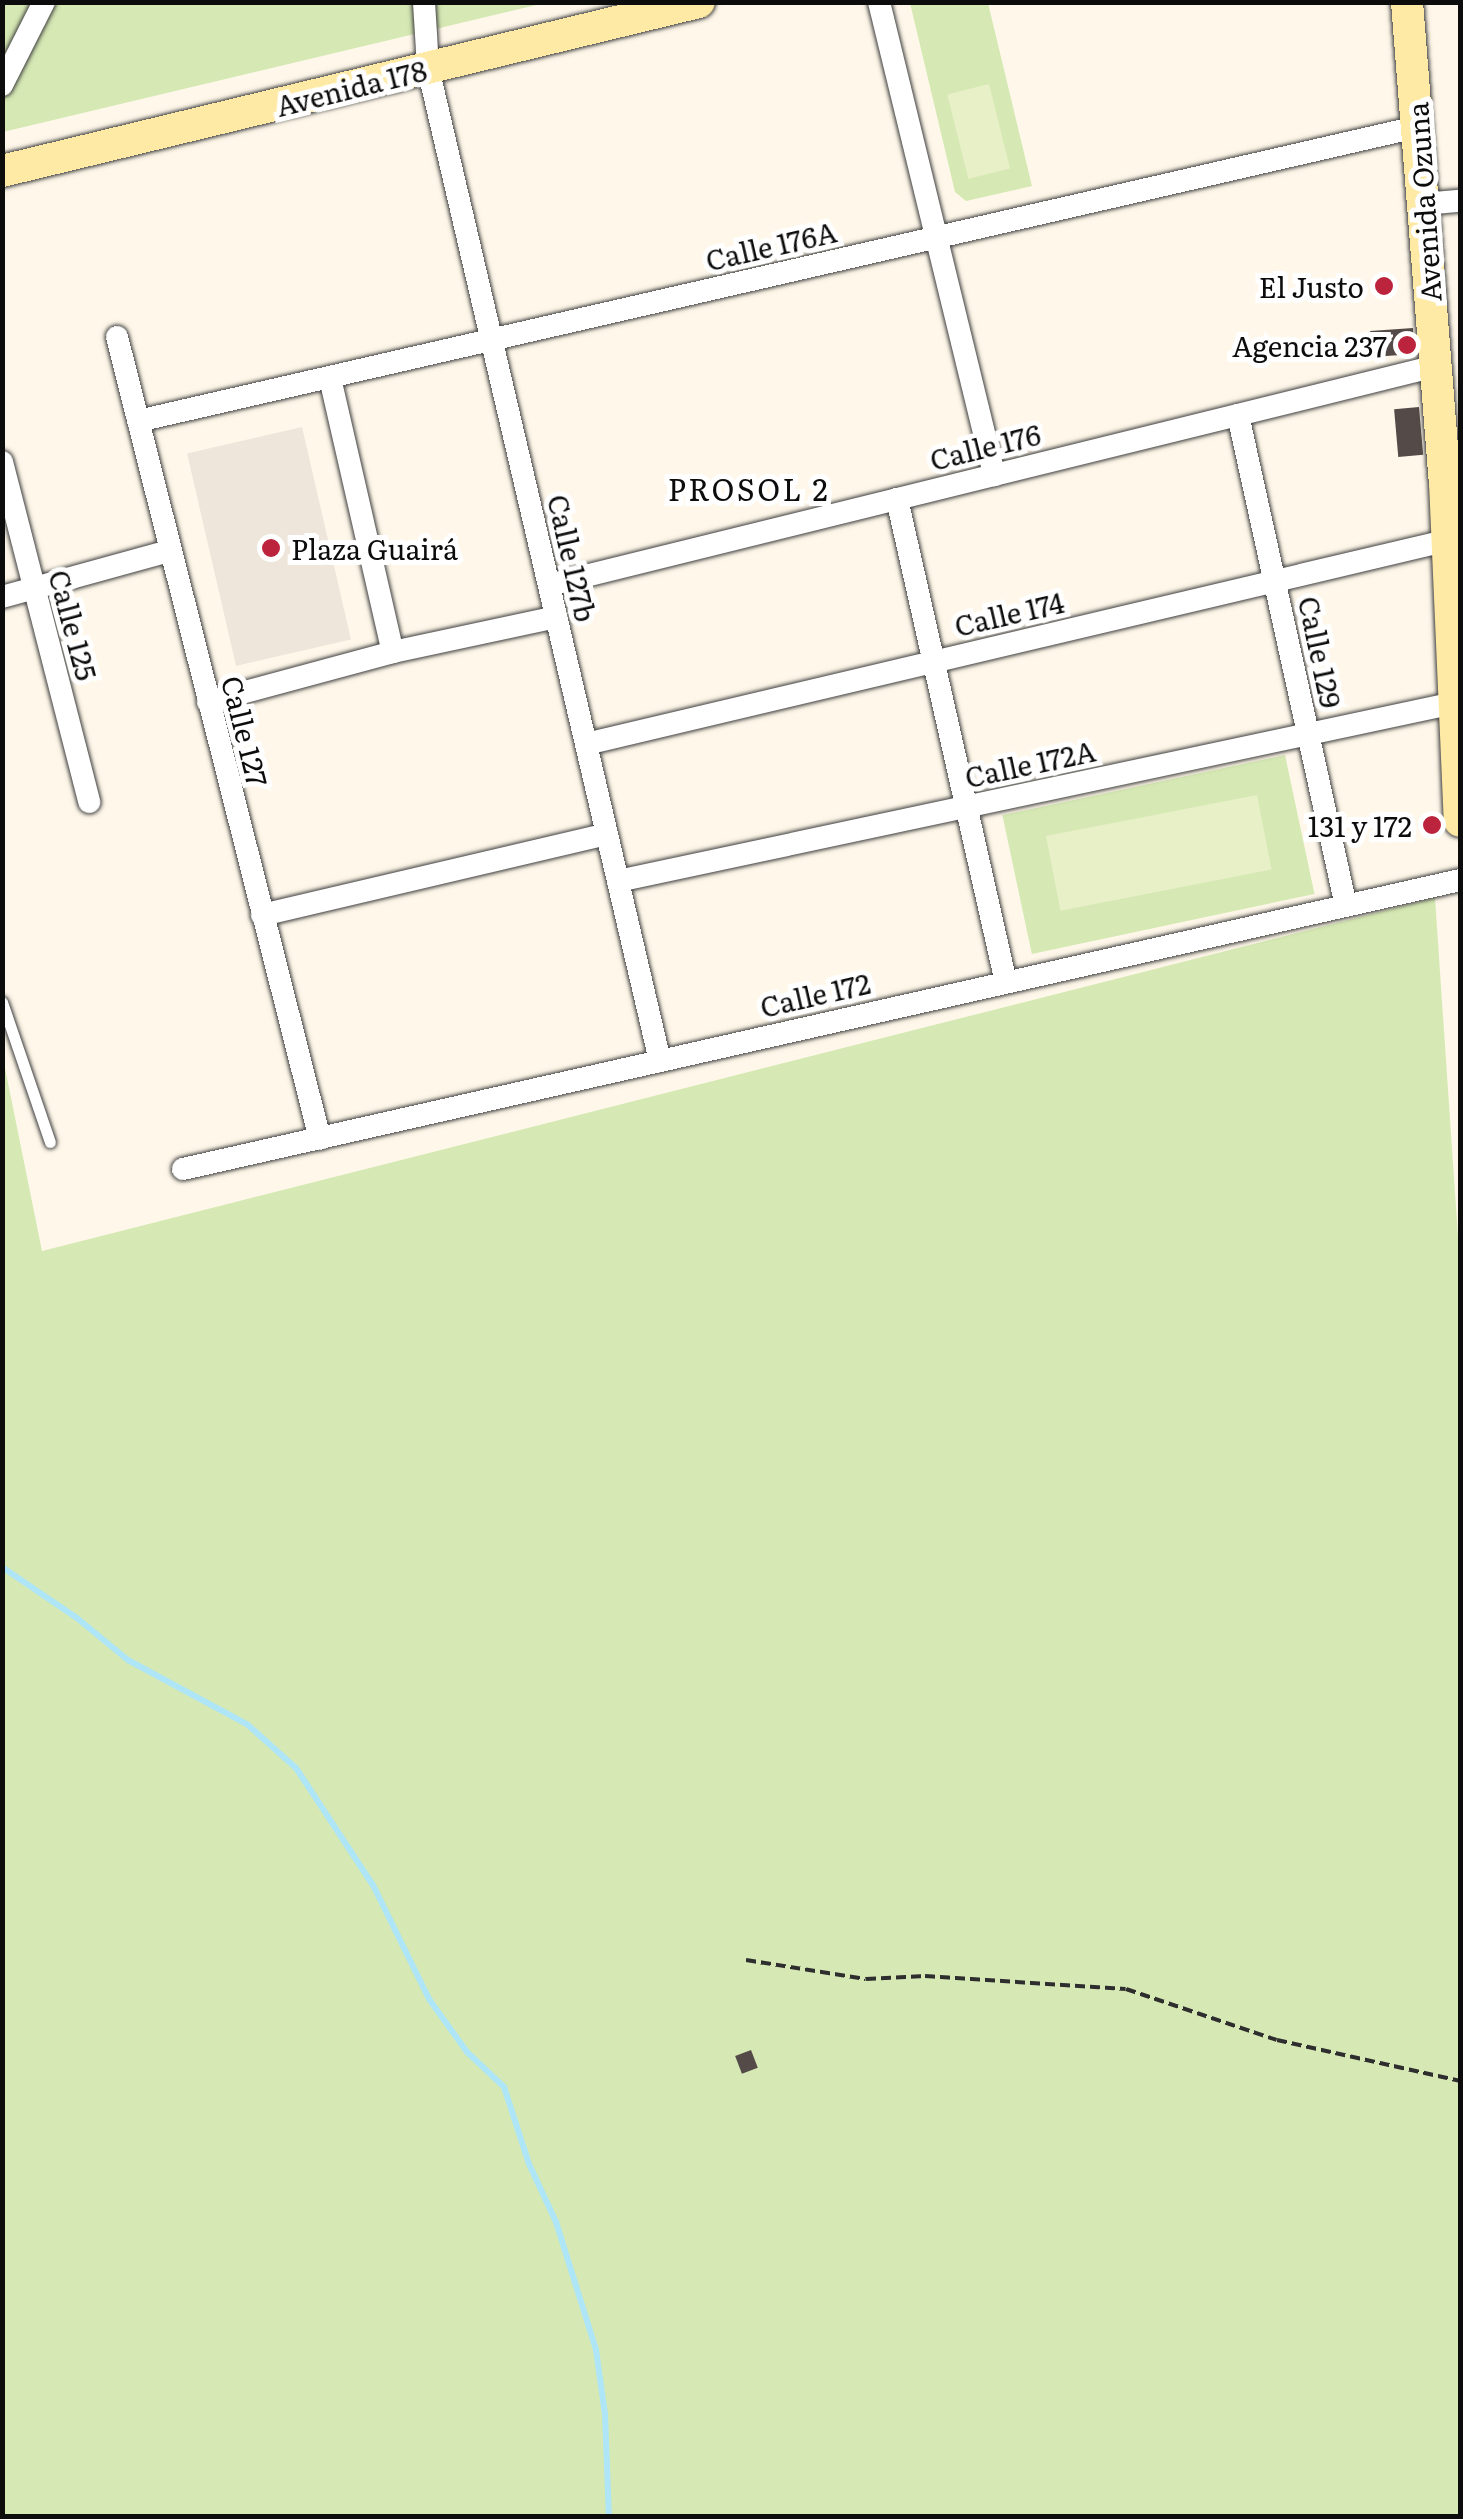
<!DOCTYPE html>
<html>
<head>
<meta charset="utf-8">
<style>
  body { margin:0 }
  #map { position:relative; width:1463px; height:2519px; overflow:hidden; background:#fff8ea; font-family:Literata,serif }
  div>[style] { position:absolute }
  .green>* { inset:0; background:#d6e9b4; transform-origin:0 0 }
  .pitch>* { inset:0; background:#e7f0c6; transform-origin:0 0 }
  .plaza>* { inset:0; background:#eee6da; transform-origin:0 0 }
  .stream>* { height:6px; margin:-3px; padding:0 3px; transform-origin:3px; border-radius:3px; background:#aee5f7 }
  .building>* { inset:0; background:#544b48; transform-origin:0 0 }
  .path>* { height:4px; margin-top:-2px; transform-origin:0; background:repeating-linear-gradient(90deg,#2e2e2e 0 10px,transparent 0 15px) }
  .roads { filter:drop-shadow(0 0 2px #3f3f3f) drop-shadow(0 0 2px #3f3f3f) }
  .lane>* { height:11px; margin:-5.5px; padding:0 5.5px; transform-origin:5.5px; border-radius:5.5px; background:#fff }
  .street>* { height:22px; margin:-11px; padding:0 11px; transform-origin:11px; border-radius:11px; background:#fff }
  .secondary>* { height:32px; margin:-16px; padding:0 16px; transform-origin:16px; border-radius:16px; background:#ffeaa5 }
  .dots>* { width:28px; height:28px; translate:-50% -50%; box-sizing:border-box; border:5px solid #fff; border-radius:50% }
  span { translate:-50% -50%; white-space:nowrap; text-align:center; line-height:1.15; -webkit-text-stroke:10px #fff; paint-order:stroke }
  .street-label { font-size:28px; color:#0c0c0c }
  .poi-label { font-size:28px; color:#0c0c0c }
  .right { translate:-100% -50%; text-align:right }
  .left { translate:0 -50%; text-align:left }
  .neighbourhood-label { font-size:30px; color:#0c0c0c; letter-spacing:2.5px }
  .frame { position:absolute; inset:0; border:5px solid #0c0c0c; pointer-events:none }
</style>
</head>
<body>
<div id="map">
  <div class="green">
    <div style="clip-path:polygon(3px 2px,545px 3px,3px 132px)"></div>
    <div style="clip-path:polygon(910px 3px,988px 3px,1032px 186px,966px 201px,955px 192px)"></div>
    <div style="left:1285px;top:755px;width:142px;height:289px;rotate:78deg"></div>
    <div style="clip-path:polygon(1435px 898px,1460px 1266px,1460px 2516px,3px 2516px,2px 1053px,42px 1251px)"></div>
  </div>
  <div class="pitch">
    <div style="left:989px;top:84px;width:87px;height:43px;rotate:76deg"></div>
    <div style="left:1257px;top:795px;width:76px;height:215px;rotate:79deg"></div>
  </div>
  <div class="plaza">
    <div style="left:302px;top:427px;width:218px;height:118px;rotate:77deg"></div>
  </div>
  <div class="stream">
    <div style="left:2px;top:1567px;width:91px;rotate:34.2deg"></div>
    <div style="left:77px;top:1618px;width:66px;rotate:39.5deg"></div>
    <div style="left:128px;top:1660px;width:136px;rotate:28.4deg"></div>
    <div style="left:248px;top:1725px;width:64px;rotate:41.9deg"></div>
    <div style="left:296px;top:1768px;width:140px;rotate:56.7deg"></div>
    <div style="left:373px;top:1885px;width:127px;rotate:63.8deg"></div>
    <div style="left:429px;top:1999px;width:65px;rotate:54.4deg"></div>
    <div style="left:467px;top:2052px;width:51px;rotate:43.4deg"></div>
    <div style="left:504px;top:2087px;width:81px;rotate:72deg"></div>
    <div style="left:529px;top:2164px;width:64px;rotate:65deg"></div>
    <div style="left:556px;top:2222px;width:134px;rotate:72.6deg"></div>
    <div style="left:596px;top:2350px;width:65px;rotate:82deg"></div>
    <div style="left:605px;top:2414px;width:102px;rotate:87.8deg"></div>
  </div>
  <div class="building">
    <div style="left:1413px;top:328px;width:26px;height:43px;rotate:86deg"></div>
    <div style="left:1419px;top:407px;width:48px;height:25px;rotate:85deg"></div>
    <div style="left:751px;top:2050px;width:19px;height:17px;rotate:69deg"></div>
  </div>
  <div class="path">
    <div style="left:746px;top:1960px;width:121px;rotate:9deg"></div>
    <div style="left:866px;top:1979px;width:59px;rotate:-2.9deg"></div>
    <div style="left:925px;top:1976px;width:201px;rotate:3.7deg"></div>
    <div style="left:1126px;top:1989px;width:159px;rotate:18.7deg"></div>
    <div style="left:1277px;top:2040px;width:188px;rotate:12.6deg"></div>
  </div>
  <div class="roads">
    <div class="lane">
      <div style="left:2px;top:1002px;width:148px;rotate:71.1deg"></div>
    </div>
    <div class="street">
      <div style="left:424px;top:2px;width:66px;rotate:86.5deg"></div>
      <div style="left:428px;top:68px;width:1020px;rotate:76.85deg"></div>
      <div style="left:879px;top:2px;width:487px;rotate:76.3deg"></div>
      <div style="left:2px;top:85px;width:93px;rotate:-63.2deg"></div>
      <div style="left:1423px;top:204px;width:37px;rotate:-5deg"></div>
      <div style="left:117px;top:337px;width:827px;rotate:75.8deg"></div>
      <div style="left:330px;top:378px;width:281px;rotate:77.1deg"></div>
      <div style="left:1238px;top:415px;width:500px;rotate:77.6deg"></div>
      <div style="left:138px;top:421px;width:1312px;rotate:-12.95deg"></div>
      <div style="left:2px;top:462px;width:351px;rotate:75.6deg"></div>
      <div style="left:897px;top:499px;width:494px;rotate:77.3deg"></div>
      <div style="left:549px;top:585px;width:914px;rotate:-13.87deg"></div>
      <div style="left:2px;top:597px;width:173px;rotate:-15.4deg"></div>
      <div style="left:208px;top:702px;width:192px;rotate:-15.1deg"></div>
      <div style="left:393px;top:652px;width:167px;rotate:-12.1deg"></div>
      <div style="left:586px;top:744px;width:883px;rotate:-13.3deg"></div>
      <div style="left:618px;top:881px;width:855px;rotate:-12.02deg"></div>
      <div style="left:262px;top:915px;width:354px;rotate:-13.2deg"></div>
      <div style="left:183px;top:1169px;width:1309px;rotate:-12.75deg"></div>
    </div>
    <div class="secondary">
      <div style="left:1407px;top:2px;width:482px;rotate:85.5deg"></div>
      <div style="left:1445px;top:482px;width:339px;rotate:87.5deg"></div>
      <div style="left:2px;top:171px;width:717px;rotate:-13.63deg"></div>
    </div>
  </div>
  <div class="dots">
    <div style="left:1384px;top:286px;background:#bc233d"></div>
    <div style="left:1407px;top:345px;background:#bc233d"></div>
    <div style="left:271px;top:548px;background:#bc233d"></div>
    <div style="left:1432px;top:825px;background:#bc233d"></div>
  </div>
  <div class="street-label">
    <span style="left:351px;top:87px;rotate:-14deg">Avenida 178</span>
    <span style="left:1423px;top:202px;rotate:-94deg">Avenida Ozuna</span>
    <span style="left:771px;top:245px;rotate:-13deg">Calle 176A</span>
    <span style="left:985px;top:446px;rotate:-14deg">Calle 176</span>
    <span style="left:573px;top:558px;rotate:77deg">Calle 127b</span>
    <span style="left:1009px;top:613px;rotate:-13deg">Calle 174</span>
    <span style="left:74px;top:625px;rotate:75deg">Calle 125</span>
    <span style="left:1321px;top:652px;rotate:78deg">Calle 129</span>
    <span style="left:246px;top:731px;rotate:76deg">Calle 127</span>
    <span style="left:1030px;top:763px;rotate:-12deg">Calle 172A</span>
    <span style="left:815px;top:994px;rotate:-13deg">Calle 172</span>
  </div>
  <div class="poi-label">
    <span class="right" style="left:1364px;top:286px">El Justo</span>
    <span class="right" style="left:1387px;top:345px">Agencia 237</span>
    <span class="left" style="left:291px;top:548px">Plaza Guairá</span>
    <span class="right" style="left:1412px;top:825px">131 y 172</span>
  </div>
  <div class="neighbourhood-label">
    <span style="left:749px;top:488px">PROSOL 2</span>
  </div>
  <div class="frame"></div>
</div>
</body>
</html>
